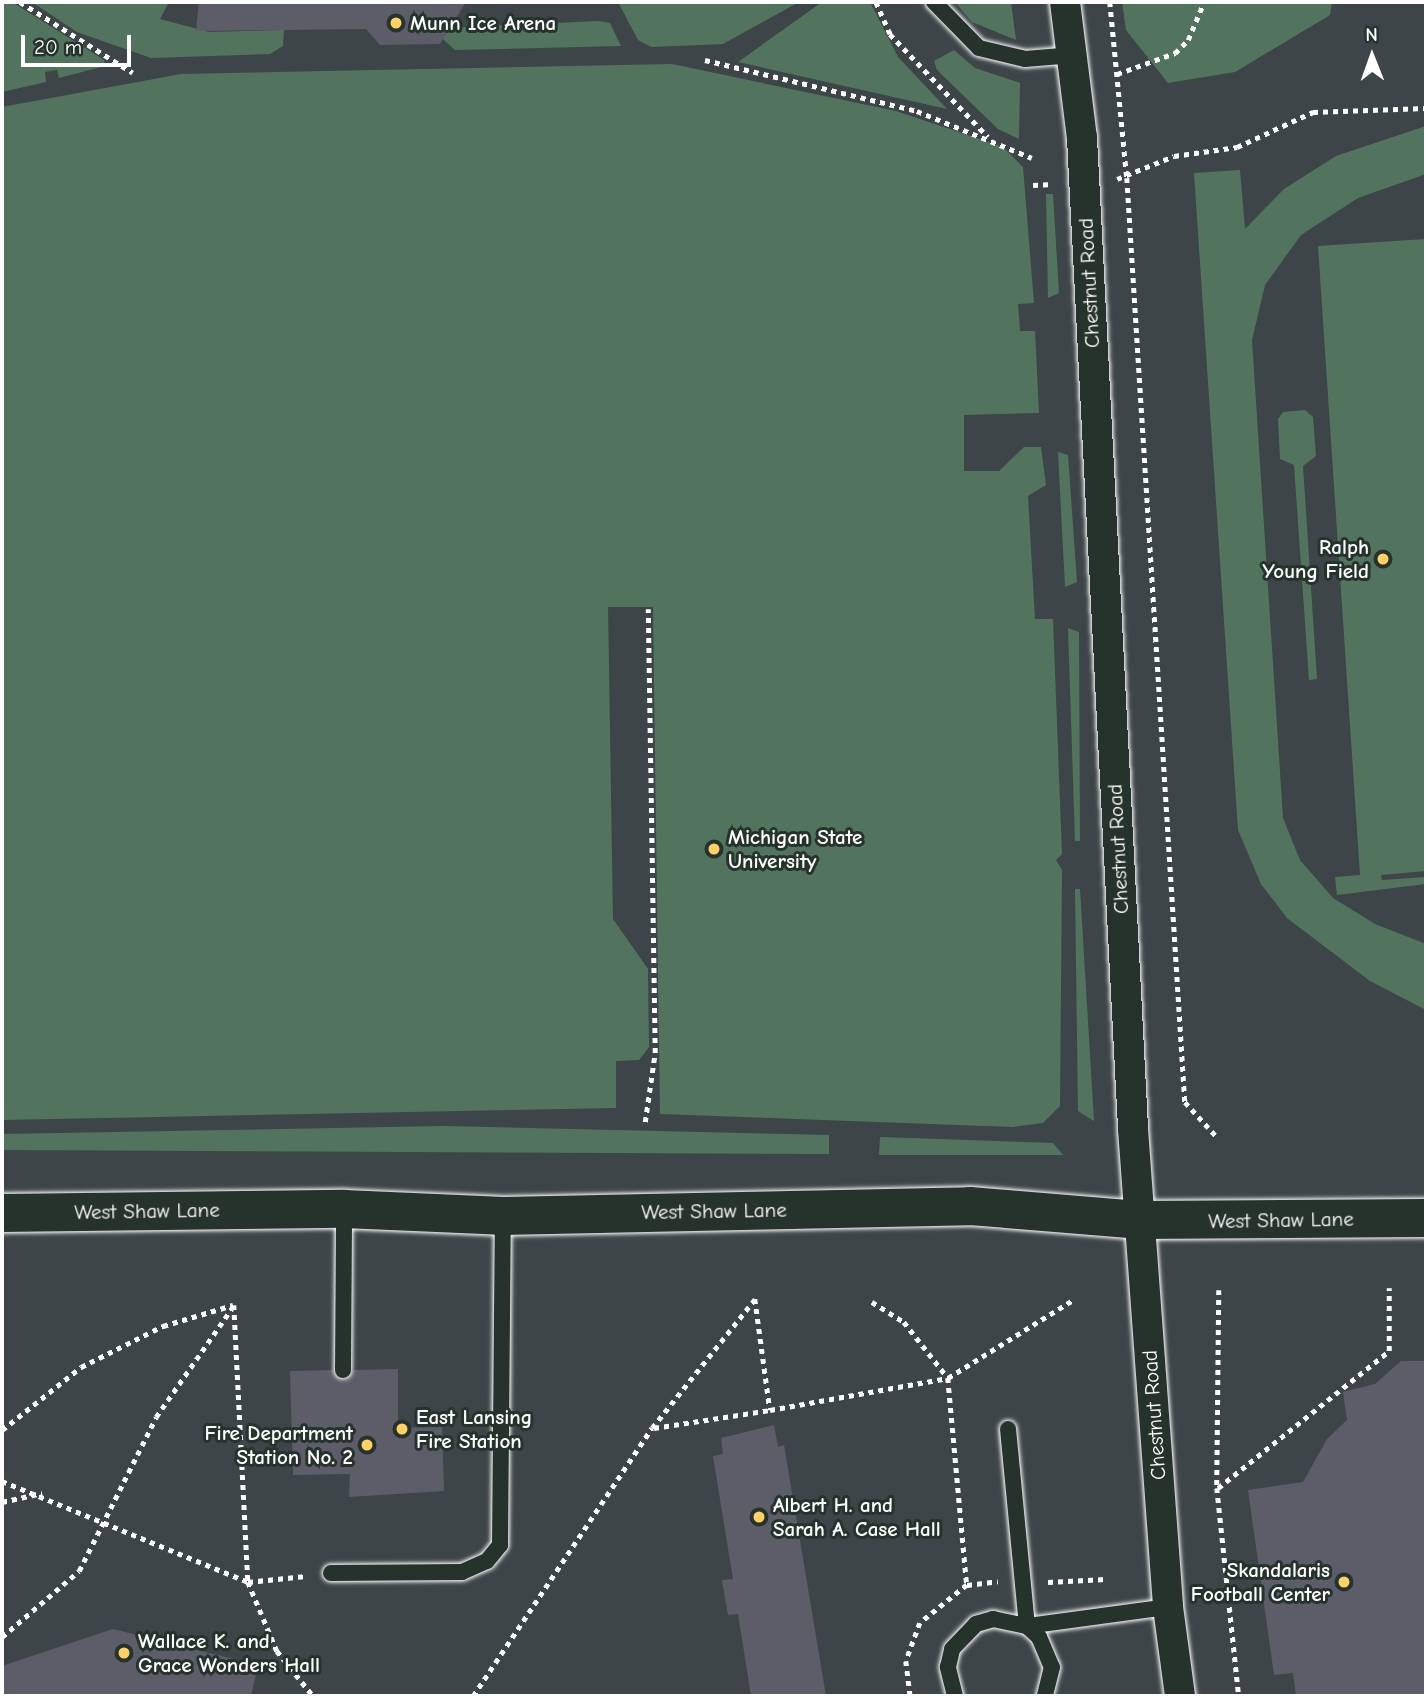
<!DOCTYPE html>
<html>
<head>
<meta charset="utf-8">
<style>
  body { margin:0 }
  #map { position:relative; width:1428px; height:1698px; overflow:hidden; background:#313b39; font-family:"Comic Neue",sans-serif }
  div>[style] { position:absolute }
  .built>* { inset:0; background:#3e4548; transform-origin:0 0 }
  .green>* { inset:0; background:#52745f }
  .building>* { inset:0; background:#5d5d6a }
  .path>* { height:4.5px; margin-top:-2.25px; transform-origin:0; background:repeating-linear-gradient(90deg,#fff 0 5px,transparent 0 10px) }
  .roads { filter:drop-shadow(0 0 2px #fff) drop-shadow(0 0 2px #fff) }
  .lane>* { height:16px; margin:-8px; padding:0 8px; transform-origin:8px; border-radius:8px; background:#26332d }
  .street>* { height:30px; margin:-15px; padding:0 15px; transform-origin:15px; border-radius:15px; background:#26332d }
  .secondary>* { height:38px; margin:-19px; padding:0 19px; transform-origin:19px; border-radius:19px; background:#26332d }
  .dots>* { width:19px; height:19px; translate:-50% -50%; box-sizing:border-box; border:4px solid #26332d; border-radius:50% }
  span { translate:-50% -50%; white-space:nowrap; text-align:center; line-height:1.15; -webkit-text-stroke:6px #26332d; paint-order:stroke }
  .poi-label { font-size:21px; color:#fff; font-weight:700 }
  .left { translate:0 -50%; text-align:left }
  .right { translate:-100% -50%; text-align:right }
  .street-label { font-size:21px; color:#fff }
  .frame { position:absolute; inset:0; border:4px solid #fff; pointer-events:none }
  .north { position:absolute; left:1337px; top:21px; width:70px; height:70px; -webkit-text-stroke:5px #26332d; paint-order:stroke; rotate:359deg; font-size:19px; font-weight:700; line-height:28px; text-align:center; color:#fff }
  .north::after { content:''; display:block; margin:auto; width:24px; height:32px; background:#fff; clip-path:polygon(50% 0,100% 100%,50% 72%,0 100%) }
  .scale { position:absolute; left:21px; top:35px; width:110px; height:32px; box-sizing:border-box; border:4px solid #fff; border-top:0; padding-left:9px; font-size:21px; line-height:24px; white-space:nowrap; color:#fff; -webkit-text-stroke:5px #26332d; paint-order:stroke }
</style>
</head>
<body>
<div id="map">
  <div class="built">
    <div style="left:2px;top:2px;width:1424px;height:1694px"></div>
  </div>
  <div class="green">
    <div style="clip-path:polygon(2px 2px,12px 2px,104px 60px,105px 66px,59px 78px,57px 70px,45px 72px,46px 82px,2px 92px)"></div>
    <div style="clip-path:polygon(32px 2px,169px 2px,160px 19px,209px 32px,284px 30px,283px 46px,270px 54px,151px 58px,77px 32px)"></div>
    <div style="clip-path:polygon(618px 2px,799px 2px,723px 44px,651px 47px,638px 40px)"></div>
    <div style="clip-path:polygon(822px 2px,870px 2px,898px 57px,947px 109px,738px 62px)"></div>
    <div style="clip-path:polygon(955px 2px,1011px 2px,1016px 40px,972px 22px)"></div>
    <div style="clip-path:polygon(1122px 2px,1332px 2px,1330px 15px,1235px 72px,1168px 83px,1126px 30px)"></div>
    <div style="clip-path:polygon(599px 21px,610px 23px,621px 46px,455px 50px,443px 39px,447px 28px)"></div>
    <div style="clip-path:polygon(954px 50px,975px 68px,1020px 83px,1019px 139px,998px 129px,937px 70px,934px 61px)"></div>
    <div style="clip-path:polygon(672px 64px,896px 111px,1003px 147px,1023px 167px,1034px 303px,1018px 304px,1020px 331px,1035px 331px,1039px 413px,964px 415px,964px 471px,999px 471px,1024px 447px,1041px 447px,1046px 485px,1028px 496px,1035px 619px,1053px 619px,1062px 854px,1056px 860px,1062px 870px,1060px 1106px,1043px 1123px,1013px 1127px,660px 1114px,653px 607px,608px 607px,613px 919px,648px 969px,649px 1047px,639px 1060px,616px 1061px,616px 1108px,2px 1120px,2px 107px,181px 74px)"></div>
    <div style="clip-path:polygon(1426px 126px,1426px 174px,1358px 198px,1301px 235px,1265px 285px,1252px 340px,1283px 818px,1300px 860px,1333px 898px,1375px 924px,1426px 944px,1426px 1010px,1370px 981px,1287px 918px,1261px 884px,1238px 830px,1194px 173px,1240px 170px,1245px 229px,1284px 189px,1336px 156px)"></div>
    <div style="clip-path:polygon(1046px 194px,1053px 194px,1059px 293px,1048px 298px)"></div>
    <div style="clip-path:polygon(1426px 239px,1426px 871px,1381px 875px,1382px 880px,1426px 877px,1426px 884px,1337px 895px,1335px 877px,1360px 875px,1318px 246px)"></div>
    <div style="clip-path:polygon(1305px 410px,1313px 417px,1316px 456px,1303px 466px,1317px 679px,1309px 680px,1294px 465px,1280px 459px,1278px 419px,1283px 412px)"></div>
    <div style="clip-path:polygon(1058px 452px,1068px 455px,1077px 582px,1065px 587px)"></div>
    <div style="clip-path:polygon(1068px 628px,1079px 632px,1080px 841px,1075px 841px)"></div>
    <div style="clip-path:polygon(1075px 889px,1080px 889px,1094px 1121px,1078px 1111px)"></div>
    <div style="clip-path:polygon(444px 1126px,829px 1135px,829px 1154px,2px 1150px,2px 1134px)"></div>
    <div style="clip-path:polygon(880px 1137px,1053px 1143px,1063px 1155px,879px 1155px)"></div>
  </div>
  <div class="building">
    <div style="clip-path:polygon(199px 2px,466px 2px,440px 44px,380px 45px,366px 29px,196px 31px)"></div>
    <div style="clip-path:polygon(1401px 1361px,1426px 1361px,1426px 1696px,1296px 1696px,1293px 1673px,1274px 1675px,1248px 1490px,1303px 1482px,1327px 1439px,1347px 1420px,1343px 1392px,1375px 1384px)"></div>
    <div style="clip-path:polygon(398px 1369px,398px 1428px,442px 1427px,444px 1491px,349px 1497px,350px 1474px,293px 1475px,290px 1371px,333px 1370px,344px 1380px,354px 1370px)"></div>
    <div style="clip-path:polygon(774px 1425px,778px 1447px,784px 1445px,826px 1696px,751px 1696px,738px 1614px,728px 1615px,722px 1580px,733px 1579px,713px 1456px,723px 1454px,721px 1438px)"></div>
    <div style="clip-path:polygon(113px 1629px,258px 1665px,251px 1696px,2px 1696px,2px 1666px)"></div>
  </div>
  <div class="path">
    <div style="left:20px;top:2px;width:133px;rotate:32.1deg"></div>
    <div style="left:876px;top:2px;width:35px;rotate:66deg"></div>
    <div style="left:890px;top:34px;width:142px;rotate:46.4deg"></div>
    <div style="left:1110px;top:2px;width:177px;rotate:84.5deg"></div>
    <div style="left:1127px;top:178px;width:926px;rotate:86.41deg"></div>
    <div style="left:1185px;top:1102px;width:47px;rotate:47.6deg"></div>
    <div style="left:705px;top:60px;width:218px;rotate:13.5deg"></div>
    <div style="left:917px;top:111px;width:124px;rotate:22.2deg"></div>
    <div style="left:1117px;top:74px;width:62px;rotate:-19.9deg"></div>
    <div style="left:1175px;top:53px;width:18px;rotate:-45deg"></div>
    <div style="left:1188px;top:40px;width:41px;rotate:-67.2deg"></div>
    <div style="left:1117px;top:179px;width:61px;rotate:-22deg"></div>
    <div style="left:1174px;top:156px;width:64px;rotate:-8.1deg"></div>
    <div style="left:1237px;top:147px;width:84px;rotate:-24.7deg"></div>
    <div style="left:1313px;top:112px;width:113px;rotate:-2deg"></div>
    <div style="left:1033px;top:185px;width:20px;rotate:-3deg"></div>
    <div style="left:645px;top:1122px;width:70px;rotate:-81.8deg"></div>
    <div style="left:655px;top:1053px;width:444px;rotate:-90.9deg"></div>
    <div style="left:1219px;top:1290px;width:198px;rotate:90.6deg"></div>
    <div style="left:1217px;top:1488px;width:209px;rotate:84deg"></div>
    <div style="left:872px;top:1302px;width:38px;rotate:32deg"></div>
    <div style="left:904px;top:1322px;width:71px;rotate:51.8deg"></div>
    <div style="left:948px;top:1378px;width:208px;rotate:84.8deg"></div>
    <div style="left:967px;top:1585px;width:60px;rotate:141deg"></div>
    <div style="left:920px;top:1623px;width:40px;rotate:110.2deg"></div>
    <div style="left:906px;top:1661px;width:35px;rotate:83deg"></div>
    <div style="left:654px;top:1428px;width:117px;rotate:-8.8deg"></div>
    <div style="left:2px;top:1430px;width:101px;rotate:-38.6deg"></div>
    <div style="left:81px;top:1367px;width:92px;rotate:-26.6deg"></div>
    <div style="left:163px;top:1326px;width:73px;rotate:-16.7deg"></div>
    <div style="left:2px;top:1481px;width:266px;rotate:22.3deg"></div>
    <div style="left:248px;top:1582px;width:58px;rotate:-5.9deg"></div>
    <div style="left:1218px;top:1488px;width:219px;rotate:-38.7deg"></div>
    <div style="left:1389px;top:1351px;width:63px;rotate:-90deg"></div>
    <div style="left:2px;top:1502px;width:41px;rotate:-12.7deg"></div>
    <div style="left:1048px;top:1582px;width:58px;rotate:-3deg"></div>
    <div style="left:967px;top:1585px;width:31px;rotate:-7deg"></div>
    <div style="left:2px;top:1637px;width:101px;rotate:-40.6deg"></div>
    <div style="left:79px;top:1571px;width:172px;rotate:-63.4deg"></div>
    <div style="left:156px;top:1417px;width:136px;rotate:-55.1deg"></div>
    <div style="left:234px;top:1305px;width:277px;rotate:87.1deg"></div>
    <div style="left:248px;top:1582px;width:75px;rotate:67.2deg"></div>
    <div style="left:277px;top:1651px;width:58px;rotate:51.3deg"></div>
    <div style="left:473px;top:1696px;width:322px;rotate:-56.3deg"></div>
    <div style="left:652px;top:1428px;width:165px;rotate:-51.4deg"></div>
    <div style="left:755px;top:1299px;width:112px;rotate:82.3deg"></div>
    <div style="left:770px;top:1410px;width:181px;rotate:-10.2deg"></div>
    <div style="left:948px;top:1378px;width:147px;rotate:-32deg"></div>
  </div>
  <div class="roads">
    <div class="lane">
      <div style="left:934px;top:2px;width:64px;rotate:45.6deg"></div>
      <div style="left:979px;top:48px;width:47px;rotate:13.4deg"></div>
      <div style="left:1025px;top:59px;width:49px;rotate:-4.7deg"></div>
      <div style="left:343px;top:1370px;width:161px;rotate:-89.6deg"></div>
      <div style="left:1008px;top:1429px;width:198px;rotate:84.5deg"></div>
      <div style="left:1027px;top:1626px;width:142px;rotate:-7.7deg"></div>
      <div style="left:331px;top:1573px;width:131px;rotate:-0.4deg"></div>
      <div style="left:462px;top:1572px;width:27px;rotate:-24deg"></div>
      <div style="left:487px;top:1561px;width:21px;rotate:-51deg"></div>
      <div style="left:500px;top:1545px;width:329px;rotate:-89.5deg"></div>
      <div style="left:955px;top:1696px;width:30px;rotate:-104deg"></div>
      <div style="left:948px;top:1667px;width:18px;rotate:-77deg"></div>
      <div style="left:952px;top:1649px;width:35px;rotate:-46deg"></div>
      <div style="left:976px;top:1624px;width:18px;rotate:-16deg"></div>
      <div style="left:993px;top:1619px;width:35px;rotate:12deg"></div>
      <div style="left:1027px;top:1626px;width:16px;rotate:43deg"></div>
      <div style="left:1039px;top:1637px;width:33px;rotate:67deg"></div>
      <div style="left:1052px;top:1667px;width:30px;rotate:104deg"></div>
    </div>
    <div class="street">
      <div style="left:1065px;top:2px;width:137px;rotate:82.9deg"></div>
      <div style="left:1082px;top:138px;width:992px;rotate:87.05deg"></div>
      <div style="left:1133px;top:1129px;width:479px;rotate:85.8deg"></div>
      <div style="left:1168px;top:1607px;width:90px;rotate:82.3deg"></div>
    </div>
    <div class="secondary">
      <div style="left:2px;top:1213px;width:342px;rotate:-0.7deg"></div>
      <div style="left:344px;top:1209px;width:159px;rotate:2.5deg"></div>
      <div style="left:503px;top:1216px;width:467px;rotate:-1.2deg"></div>
      <div style="left:970px;top:1206px;width:172px;rotate:4.7deg"></div>
      <div style="left:1141px;top:1220px;width:285px;rotate:-0.4deg"></div>
    </div>
  </div>
  <div class="dots">
    <div style="left:396px;top:23px;background:#ffd166"></div>
    <div style="left:1383px;top:559px;background:#ffd166"></div>
    <div style="left:714px;top:849px;background:#ffd166"></div>
    <div style="left:402px;top:1429px;background:#ffd166"></div>
    <div style="left:367px;top:1445px;background:#ffd166"></div>
    <div style="left:759px;top:1517px;background:#ffd166"></div>
    <div style="left:1344px;top:1582px;background:#ffd166"></div>
    <div style="left:124px;top:1653px;background:#ffd166"></div>
  </div>
  <div class="poi-label">
    <span class="left" style="left:410px;top:23px">Munn Ice Arena</span>
    <span class="right" style="left:1369px;top:559px">Ralph<br>Young Field</span>
    <span class="left" style="left:728px;top:849px">Michigan State<br>University</span>
    <span class="left" style="left:416px;top:1429px">East Lansing<br>Fire Station</span>
    <span class="right" style="left:353px;top:1445px">Fire Department<br>Station No. 2</span>
    <span class="left" style="left:773px;top:1517px">Albert H. and<br>Sarah A. Case Hall</span>
    <span class="right" style="left:1330px;top:1582px">Skandalaris<br>Football Center</span>
    <span class="left" style="left:138px;top:1653px">Wallace K. and<br>Grace Wonders Hall</span>
  </div>
  <div class="street-label">
    <span style="left:1089px;top:283px;rotate:-93deg">Chestnut Road</span>
    <span style="left:1118px;top:849px;rotate:-93deg">Chestnut Road</span>
    <span style="left:147px;top:1211px;rotate:-1deg">West Shaw Lane</span>
    <span style="left:714px;top:1211px;rotate:-1deg">West Shaw Lane</span>
    <span style="left:1281px;top:1220px;rotate:-1deg">West Shaw Lane</span>
    <span style="left:1154px;top:1415px;rotate:-94deg">Chestnut Road</span>
  </div>
  <div class="frame"></div>
  <div class="north">N</div>
  <div class="scale">20 m</div>
</div>
</body>
</html>
